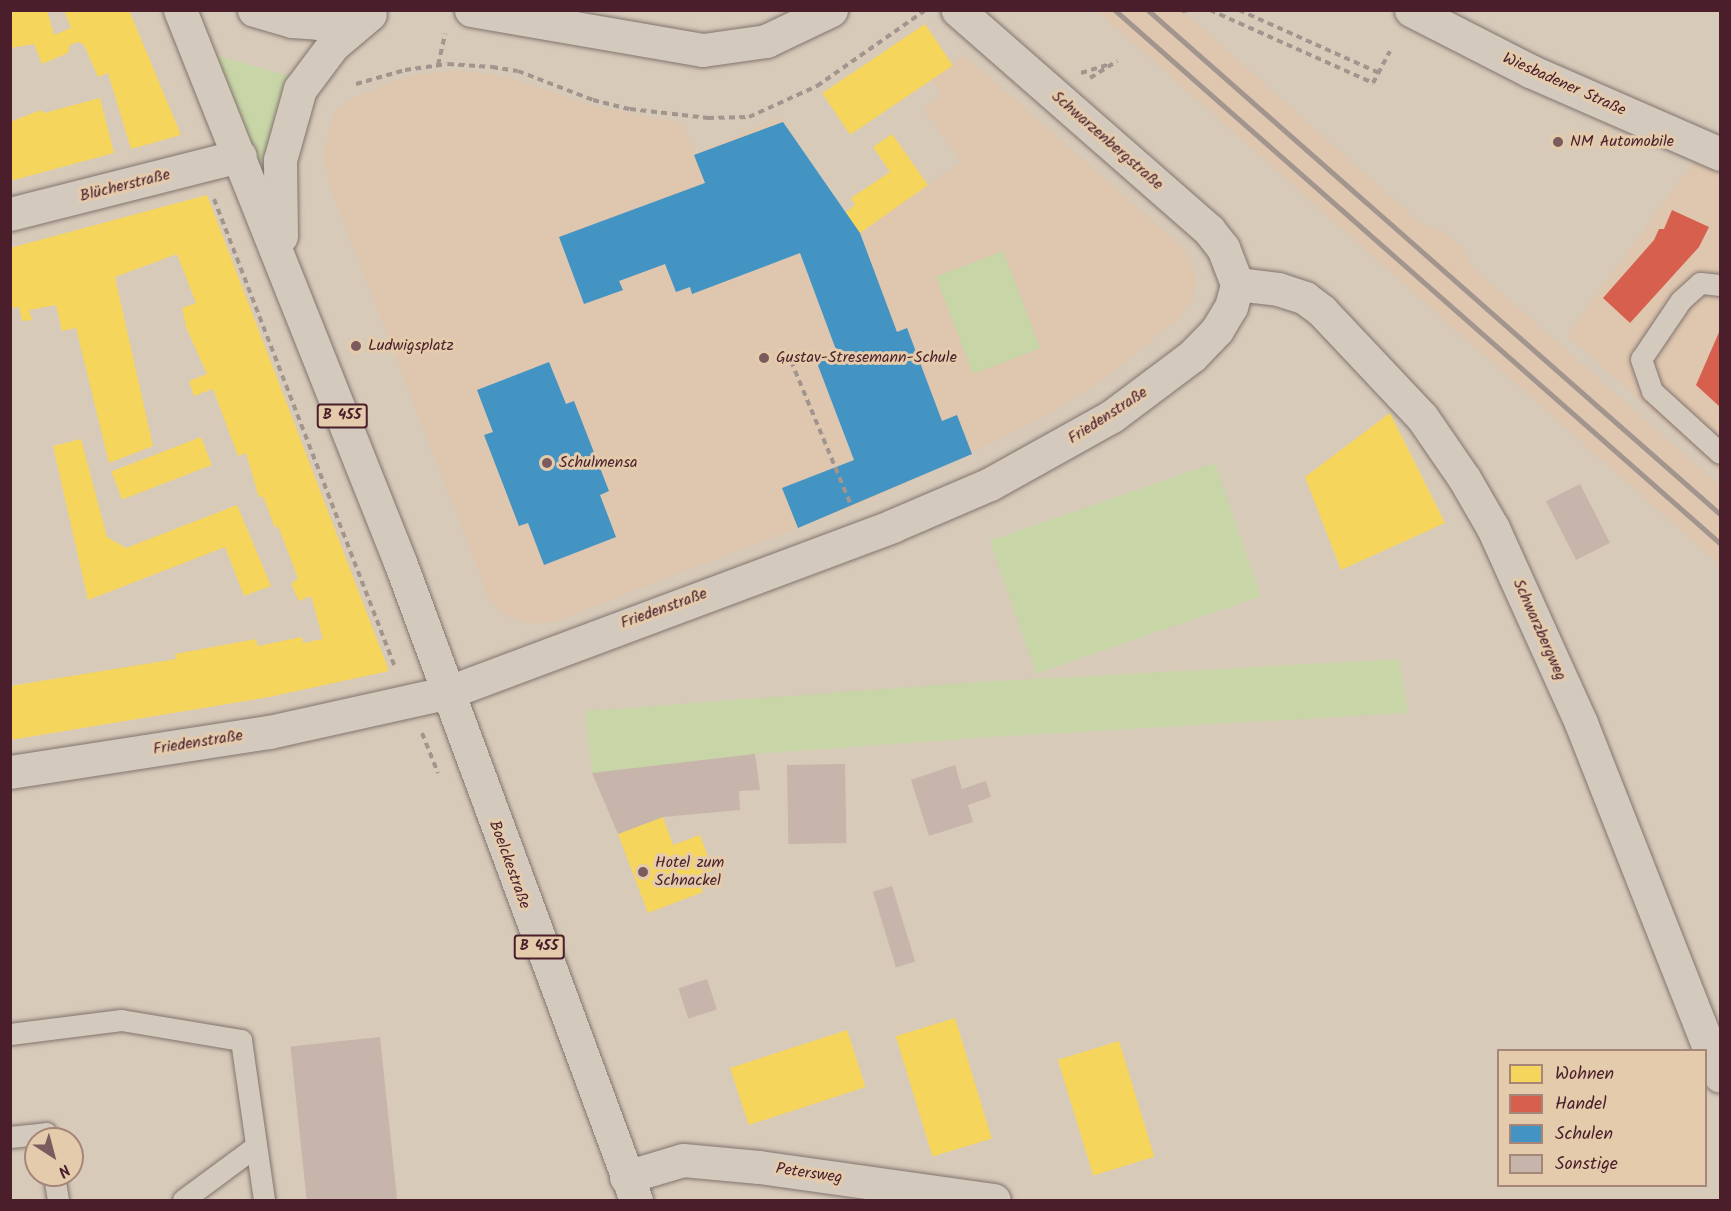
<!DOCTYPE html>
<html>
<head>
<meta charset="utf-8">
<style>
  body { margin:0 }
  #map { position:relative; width:1731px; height:1211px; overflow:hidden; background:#d7cab9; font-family:Kalam,sans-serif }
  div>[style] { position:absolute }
  .built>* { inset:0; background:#dec6af }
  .green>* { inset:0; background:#c8d5a7; transform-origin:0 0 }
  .homes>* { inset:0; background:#f6d55c; transform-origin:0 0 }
  .shops>* { inset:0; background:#d6604d }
  .schools>* { inset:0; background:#4393c3 }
  .building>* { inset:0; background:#c7b4aa; transform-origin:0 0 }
  .path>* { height:4px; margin-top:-2px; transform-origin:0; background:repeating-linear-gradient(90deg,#a1958e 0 6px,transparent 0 10.5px) }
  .roads { filter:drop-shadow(0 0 2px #82746e) drop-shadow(0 0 2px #82746e) }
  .lane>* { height:21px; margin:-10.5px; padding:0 10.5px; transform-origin:10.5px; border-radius:10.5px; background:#d3c9bd }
  .street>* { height:33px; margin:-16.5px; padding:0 16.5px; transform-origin:16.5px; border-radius:16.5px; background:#d3c9bd }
  .secondary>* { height:33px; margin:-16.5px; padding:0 16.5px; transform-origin:16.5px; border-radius:16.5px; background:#d3c9bd }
  .primary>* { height:33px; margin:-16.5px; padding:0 16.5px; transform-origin:16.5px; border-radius:16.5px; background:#d3c9bd }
  .rail>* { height:4.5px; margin:-2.25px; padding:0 2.25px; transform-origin:2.25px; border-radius:2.25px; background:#a1958e }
  .dots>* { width:16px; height:16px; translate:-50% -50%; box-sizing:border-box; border:3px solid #e4cbac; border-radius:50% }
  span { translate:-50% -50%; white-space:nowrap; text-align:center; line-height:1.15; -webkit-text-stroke:6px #e4cbac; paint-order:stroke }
  .shield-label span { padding:2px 4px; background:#e4cbac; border:2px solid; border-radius:4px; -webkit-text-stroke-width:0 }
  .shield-label { font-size:15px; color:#4a1f2b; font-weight:700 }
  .street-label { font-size:16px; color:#4a1f2b }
  .poi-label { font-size:16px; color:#4a1f2b }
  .left { translate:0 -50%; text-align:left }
  .frame { position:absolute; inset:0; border:12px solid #4a1f2b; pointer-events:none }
  .legend { position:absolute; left:1497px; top:1049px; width:210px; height:138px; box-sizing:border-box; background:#e4cbac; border:2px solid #a68678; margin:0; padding:8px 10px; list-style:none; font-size:18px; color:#4a1f2b }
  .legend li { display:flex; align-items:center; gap:12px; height:30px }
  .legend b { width:30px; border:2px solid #a68678 }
  .north { position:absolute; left:24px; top:1127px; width:60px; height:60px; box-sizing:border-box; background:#e4cbac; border:2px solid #a68678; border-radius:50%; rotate:144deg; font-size:16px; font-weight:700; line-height:24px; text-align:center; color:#4a1f2b }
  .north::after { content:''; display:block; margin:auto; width:21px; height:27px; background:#7b5b5d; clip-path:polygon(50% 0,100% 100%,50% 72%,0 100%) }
</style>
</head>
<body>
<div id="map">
  <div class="built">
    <div style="clip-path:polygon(1097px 11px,1183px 11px,1419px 222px,1443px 231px,1466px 251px,1471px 266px,1720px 486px,1720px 565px)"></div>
    <div style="clip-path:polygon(964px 55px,1181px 246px,1192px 262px,1196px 280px,1193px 299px,1179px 318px,1102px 381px,1039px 420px,870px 500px,553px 622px,528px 624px,503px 614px,489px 598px,329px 185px,323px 154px,334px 113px,351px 99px,404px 77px,458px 70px,508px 77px,590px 105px,682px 123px,696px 154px,779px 117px,860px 233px,961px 162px,923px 109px,941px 94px,932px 81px)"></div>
    <div style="clip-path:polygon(1694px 161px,1720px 174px,1720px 471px,1567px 335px)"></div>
  </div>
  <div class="green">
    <div style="clip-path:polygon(209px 53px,292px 77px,273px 161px,255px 164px)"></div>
    <div style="left:1003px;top:251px;width:104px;height:72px;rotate:69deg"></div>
    <div style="left:1215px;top:463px;width:141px;height:238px;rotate:71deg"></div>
    <div style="clip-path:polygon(1399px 659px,1408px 713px,990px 737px,755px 754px,592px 773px,585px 711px,978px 682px)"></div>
  </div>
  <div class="homes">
    <div style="clip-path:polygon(10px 10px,47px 10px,54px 35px,71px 28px,64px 10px,129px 10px,181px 135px,131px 149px,108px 73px,98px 77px,84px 45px,78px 42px,70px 45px,68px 53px,42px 64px,34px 44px,10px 48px)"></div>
    <div style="left:925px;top:24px;width:50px;height:124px;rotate:56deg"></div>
    <div style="clip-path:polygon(100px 98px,114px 153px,10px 181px,10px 122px,41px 110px,44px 113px)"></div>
    <div style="clip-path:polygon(892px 134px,928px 185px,860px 233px,845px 213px,855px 205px,851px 198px,890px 172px,873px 147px)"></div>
    <div style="clip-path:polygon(207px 195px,389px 671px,269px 697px,10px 740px,10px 686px,176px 659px,175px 654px,256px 639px,258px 646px,302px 637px,303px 643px,323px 639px,311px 596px,299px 601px,291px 584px,298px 578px,278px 526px,275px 528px,263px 496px,259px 498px,246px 453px,238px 456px,213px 389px,194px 396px,189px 381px,207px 374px,186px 327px,182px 308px,196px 303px,177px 254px,115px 277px,153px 446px,109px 463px,76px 328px,62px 331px,56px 305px,29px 310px,32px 320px,22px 321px,19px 307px,10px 308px,10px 248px)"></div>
    <div style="clip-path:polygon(1390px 413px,1445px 523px,1341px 570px,1305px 477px)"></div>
    <div style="left:201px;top:437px;width:30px;height:96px;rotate:69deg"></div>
    <div style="clip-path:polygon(81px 439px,107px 537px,126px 548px,237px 505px,271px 586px,244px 596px,225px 547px,88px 600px,53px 446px)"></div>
    <div style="clip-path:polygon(663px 817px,673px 845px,700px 835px,713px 870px,697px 877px,703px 892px,648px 913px,618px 834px)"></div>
    <div style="left:955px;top:1018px;width:126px;height:62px;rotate:73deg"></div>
    <div style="left:847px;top:1030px;width:60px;height:123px;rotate:72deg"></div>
    <div style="left:1119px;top:1041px;width:121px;height:64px;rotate:73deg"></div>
  </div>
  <div class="shops">
    <div style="clip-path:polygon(1672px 210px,1709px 227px,1699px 247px,1630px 323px,1603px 298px,1654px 240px,1659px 229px,1664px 229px)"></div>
    <div style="clip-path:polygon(1720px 330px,1720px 407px,1696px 385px)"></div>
  </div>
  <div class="schools">
    <div style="clip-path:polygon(783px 122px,860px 233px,897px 332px,907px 328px,942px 421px,957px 415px,972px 454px,798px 528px,782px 488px,854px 460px,817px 363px,838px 355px,800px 253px,692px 294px,690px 287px,676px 292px,665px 264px,619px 281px,623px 290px,584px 304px,559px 237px,705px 183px,694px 155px)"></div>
    <div style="clip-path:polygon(549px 362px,566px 404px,574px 401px,609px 491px,600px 495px,616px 537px,544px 565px,528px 523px,519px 526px,484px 435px,493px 432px,477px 390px)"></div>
  </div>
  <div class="building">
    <div style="left:1580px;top:484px;width:66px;height:38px;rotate:63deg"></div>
    <div style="clip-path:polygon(755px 754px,760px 790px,739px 791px,740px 810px,663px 817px,618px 834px,592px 773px)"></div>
    <div style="left:845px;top:764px;width:79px;height:58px;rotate:89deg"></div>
    <div style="clip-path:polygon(955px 765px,962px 789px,986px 781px,991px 797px,968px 805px,973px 822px,929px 836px,911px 780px)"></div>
    <div style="left:892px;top:886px;width:79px;height:20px;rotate:73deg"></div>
    <div style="left:707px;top:979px;width:32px;height:30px;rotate:72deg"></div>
    <div style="left:380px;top:1037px;width:164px;height:90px;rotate:84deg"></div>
  </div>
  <div class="path">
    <div style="left:1210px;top:10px;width:179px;rotate:24.1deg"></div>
    <div style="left:1373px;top:83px;width:36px;rotate:-62deg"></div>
    <div style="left:1239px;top:10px;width:154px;rotate:24.2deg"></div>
    <div style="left:1182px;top:11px;width:8px;rotate:-7deg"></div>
    <div style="left:438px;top:65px;width:32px;rotate:-77deg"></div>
    <div style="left:1081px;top:73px;width:31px;rotate:-17deg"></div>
    <div style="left:1090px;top:78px;width:32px;rotate:-32deg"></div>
    <div style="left:356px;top:84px;width:51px;rotate:-15.9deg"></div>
    <div style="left:405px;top:70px;width:43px;rotate:-7.9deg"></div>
    <div style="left:448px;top:64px;width:44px;rotate:3.9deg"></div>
    <div style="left:492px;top:67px;width:26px;rotate:9deg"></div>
    <div style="left:518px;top:71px;width:80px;rotate:21.1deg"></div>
    <div style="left:593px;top:100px;width:38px;rotate:14deg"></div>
    <div style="left:630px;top:109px;width:79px;rotate:6.6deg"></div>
    <div style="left:708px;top:118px;width:41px;rotate:-1.4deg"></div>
    <div style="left:749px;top:117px;width:75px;rotate:-24.5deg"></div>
    <div style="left:817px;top:86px;width:131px;rotate:-35deg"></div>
    <div style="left:214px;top:199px;width:502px;rotate:68.86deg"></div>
    <div style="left:791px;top:361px;width:156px;rotate:67.4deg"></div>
    <div style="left:422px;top:733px;width:43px;rotate:68.2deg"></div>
  </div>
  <div class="roads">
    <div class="lane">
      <div style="left:1720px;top:285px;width:20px;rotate:-174deg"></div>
      <div style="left:1700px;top:283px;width:25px;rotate:138deg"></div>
      <div style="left:1681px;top:300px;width:71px;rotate:124.1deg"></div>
      <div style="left:1641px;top:359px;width:34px;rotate:71deg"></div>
      <div style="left:1652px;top:391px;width:92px;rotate:42.4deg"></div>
      <div style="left:10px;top:1034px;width:112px;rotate:-7.2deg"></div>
      <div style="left:121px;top:1020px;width:122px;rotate:9.5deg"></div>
      <div style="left:241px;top:1040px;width:162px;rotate:81.8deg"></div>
      <div style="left:10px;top:1137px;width:36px;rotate:-6deg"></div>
      <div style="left:46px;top:1133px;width:6px;rotate:81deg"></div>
      <div style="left:54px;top:1175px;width:25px;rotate:81deg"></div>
      <div style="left:183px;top:1200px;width:91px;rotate:-36.5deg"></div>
    </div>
    <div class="street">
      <div style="left:471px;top:10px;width:235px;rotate:9.8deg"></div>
      <div style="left:703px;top:50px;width:64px;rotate:-8.1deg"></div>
      <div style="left:766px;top:41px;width:72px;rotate:-25.5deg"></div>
      <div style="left:10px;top:214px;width:237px;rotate:-14.2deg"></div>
      <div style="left:1237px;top:284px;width:41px;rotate:7deg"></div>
      <div style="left:1278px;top:289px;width:28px;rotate:18deg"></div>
      <div style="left:1305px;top:298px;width:21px;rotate:37deg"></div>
      <div style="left:1322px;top:311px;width:146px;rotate:46.7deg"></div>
      <div style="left:1422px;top:417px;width:74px;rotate:55.5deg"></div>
      <div style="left:1464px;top:478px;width:58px;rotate:59.9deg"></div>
      <div style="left:1493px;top:528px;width:214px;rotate:65.7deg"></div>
      <div style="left:1581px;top:723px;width:379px;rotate:68.5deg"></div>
      <div style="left:10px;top:772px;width:262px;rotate:-8.8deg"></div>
      <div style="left:269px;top:732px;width:184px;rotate:-12.5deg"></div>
      <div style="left:449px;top:692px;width:473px;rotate:-20.5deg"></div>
      <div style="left:892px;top:526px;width:107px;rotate:-23.2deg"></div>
      <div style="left:990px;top:484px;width:140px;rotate:-29.1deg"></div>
      <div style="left:1112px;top:416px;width:100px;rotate:-36.9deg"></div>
      <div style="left:1192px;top:356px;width:36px;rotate:-46deg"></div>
      <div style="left:1217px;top:330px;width:27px;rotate:-59deg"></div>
      <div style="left:1231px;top:307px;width:24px;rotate:-75deg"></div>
      <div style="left:1237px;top:284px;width:39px;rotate:-111deg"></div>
      <div style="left:1223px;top:248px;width:23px;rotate:-128deg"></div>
      <div style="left:1209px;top:230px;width:334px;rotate:-138.8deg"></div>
      <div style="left:626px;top:1177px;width:59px;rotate:-16.6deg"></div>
      <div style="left:683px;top:1160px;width:76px;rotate:5.3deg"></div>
      <div style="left:759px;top:1167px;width:237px;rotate:8deg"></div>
    </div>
    <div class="secondary">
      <div style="left:1411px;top:10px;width:134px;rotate:27.1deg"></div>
      <div style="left:1530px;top:71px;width:207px;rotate:23.6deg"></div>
    </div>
    <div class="primary">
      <div style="left:180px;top:10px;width:594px;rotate:68.27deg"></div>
      <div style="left:400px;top:562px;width:680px;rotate:69.7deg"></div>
      <div style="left:254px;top:10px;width:40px;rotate:16deg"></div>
      <div style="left:292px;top:21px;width:26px;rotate:4deg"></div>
      <div style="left:318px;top:23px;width:50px;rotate:-9.3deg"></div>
      <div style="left:281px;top:236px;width:76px;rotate:-90.8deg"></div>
      <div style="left:280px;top:160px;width:74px;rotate:-74.3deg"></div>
      <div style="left:300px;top:89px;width:55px;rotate:-53.1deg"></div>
      <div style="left:333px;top:45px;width:48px;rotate:-40deg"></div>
    </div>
  </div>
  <div class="rail">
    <div style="left:1115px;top:10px;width:806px;rotate:41.38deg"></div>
    <div style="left:1148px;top:10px;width:762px;rotate:41.38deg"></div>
  </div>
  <div class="dots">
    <div style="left:1558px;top:142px;background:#7b5b5d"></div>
    <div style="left:356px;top:346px;background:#7b5b5d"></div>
    <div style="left:764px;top:358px;background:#7b5b5d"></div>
    <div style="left:547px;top:463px;background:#7b5b5d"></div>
    <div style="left:643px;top:872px;background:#7b5b5d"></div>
  </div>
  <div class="shield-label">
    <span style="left:342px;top:416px">B 455</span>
    <span style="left:539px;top:947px">B 455</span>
  </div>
  <div class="street-label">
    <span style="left:1564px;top:85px;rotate:24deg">Wiesbadener Straße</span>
    <span style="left:1107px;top:141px;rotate:41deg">Schwarzenbergstraße</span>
    <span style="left:125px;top:186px;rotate:-14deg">Blücherstraße</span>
    <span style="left:1108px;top:416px;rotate:-33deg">Friedenstraße</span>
    <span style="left:664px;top:609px;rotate:-20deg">Friedenstraße</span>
    <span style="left:1539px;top:630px;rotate:66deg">Schwarzbergweg</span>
    <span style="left:198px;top:743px;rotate:-9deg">Friedenstraße</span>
    <span style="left:509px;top:865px;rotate:70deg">Boelckestraße</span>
    <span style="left:809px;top:1174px;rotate:8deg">Petersweg</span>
  </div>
  <div class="poi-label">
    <span class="left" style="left:1570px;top:142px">NM Automobile</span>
    <span class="left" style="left:368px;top:346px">Ludwigsplatz</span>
    <span class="left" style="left:776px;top:358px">Gustav-Stresemann-Schule</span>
    <span class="left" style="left:559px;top:463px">Schulmensa</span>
    <span class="left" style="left:655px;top:872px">Hotel zum<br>Schnackel</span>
  </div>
  <div class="frame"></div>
  <ul class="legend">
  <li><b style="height:16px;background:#f6d55c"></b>Wohnen</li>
  <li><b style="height:16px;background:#d6604d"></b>Handel</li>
  <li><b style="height:16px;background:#4393c3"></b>Schulen</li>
  <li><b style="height:16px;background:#c7b4aa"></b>Sonstige</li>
  </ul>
  <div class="north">N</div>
</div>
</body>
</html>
